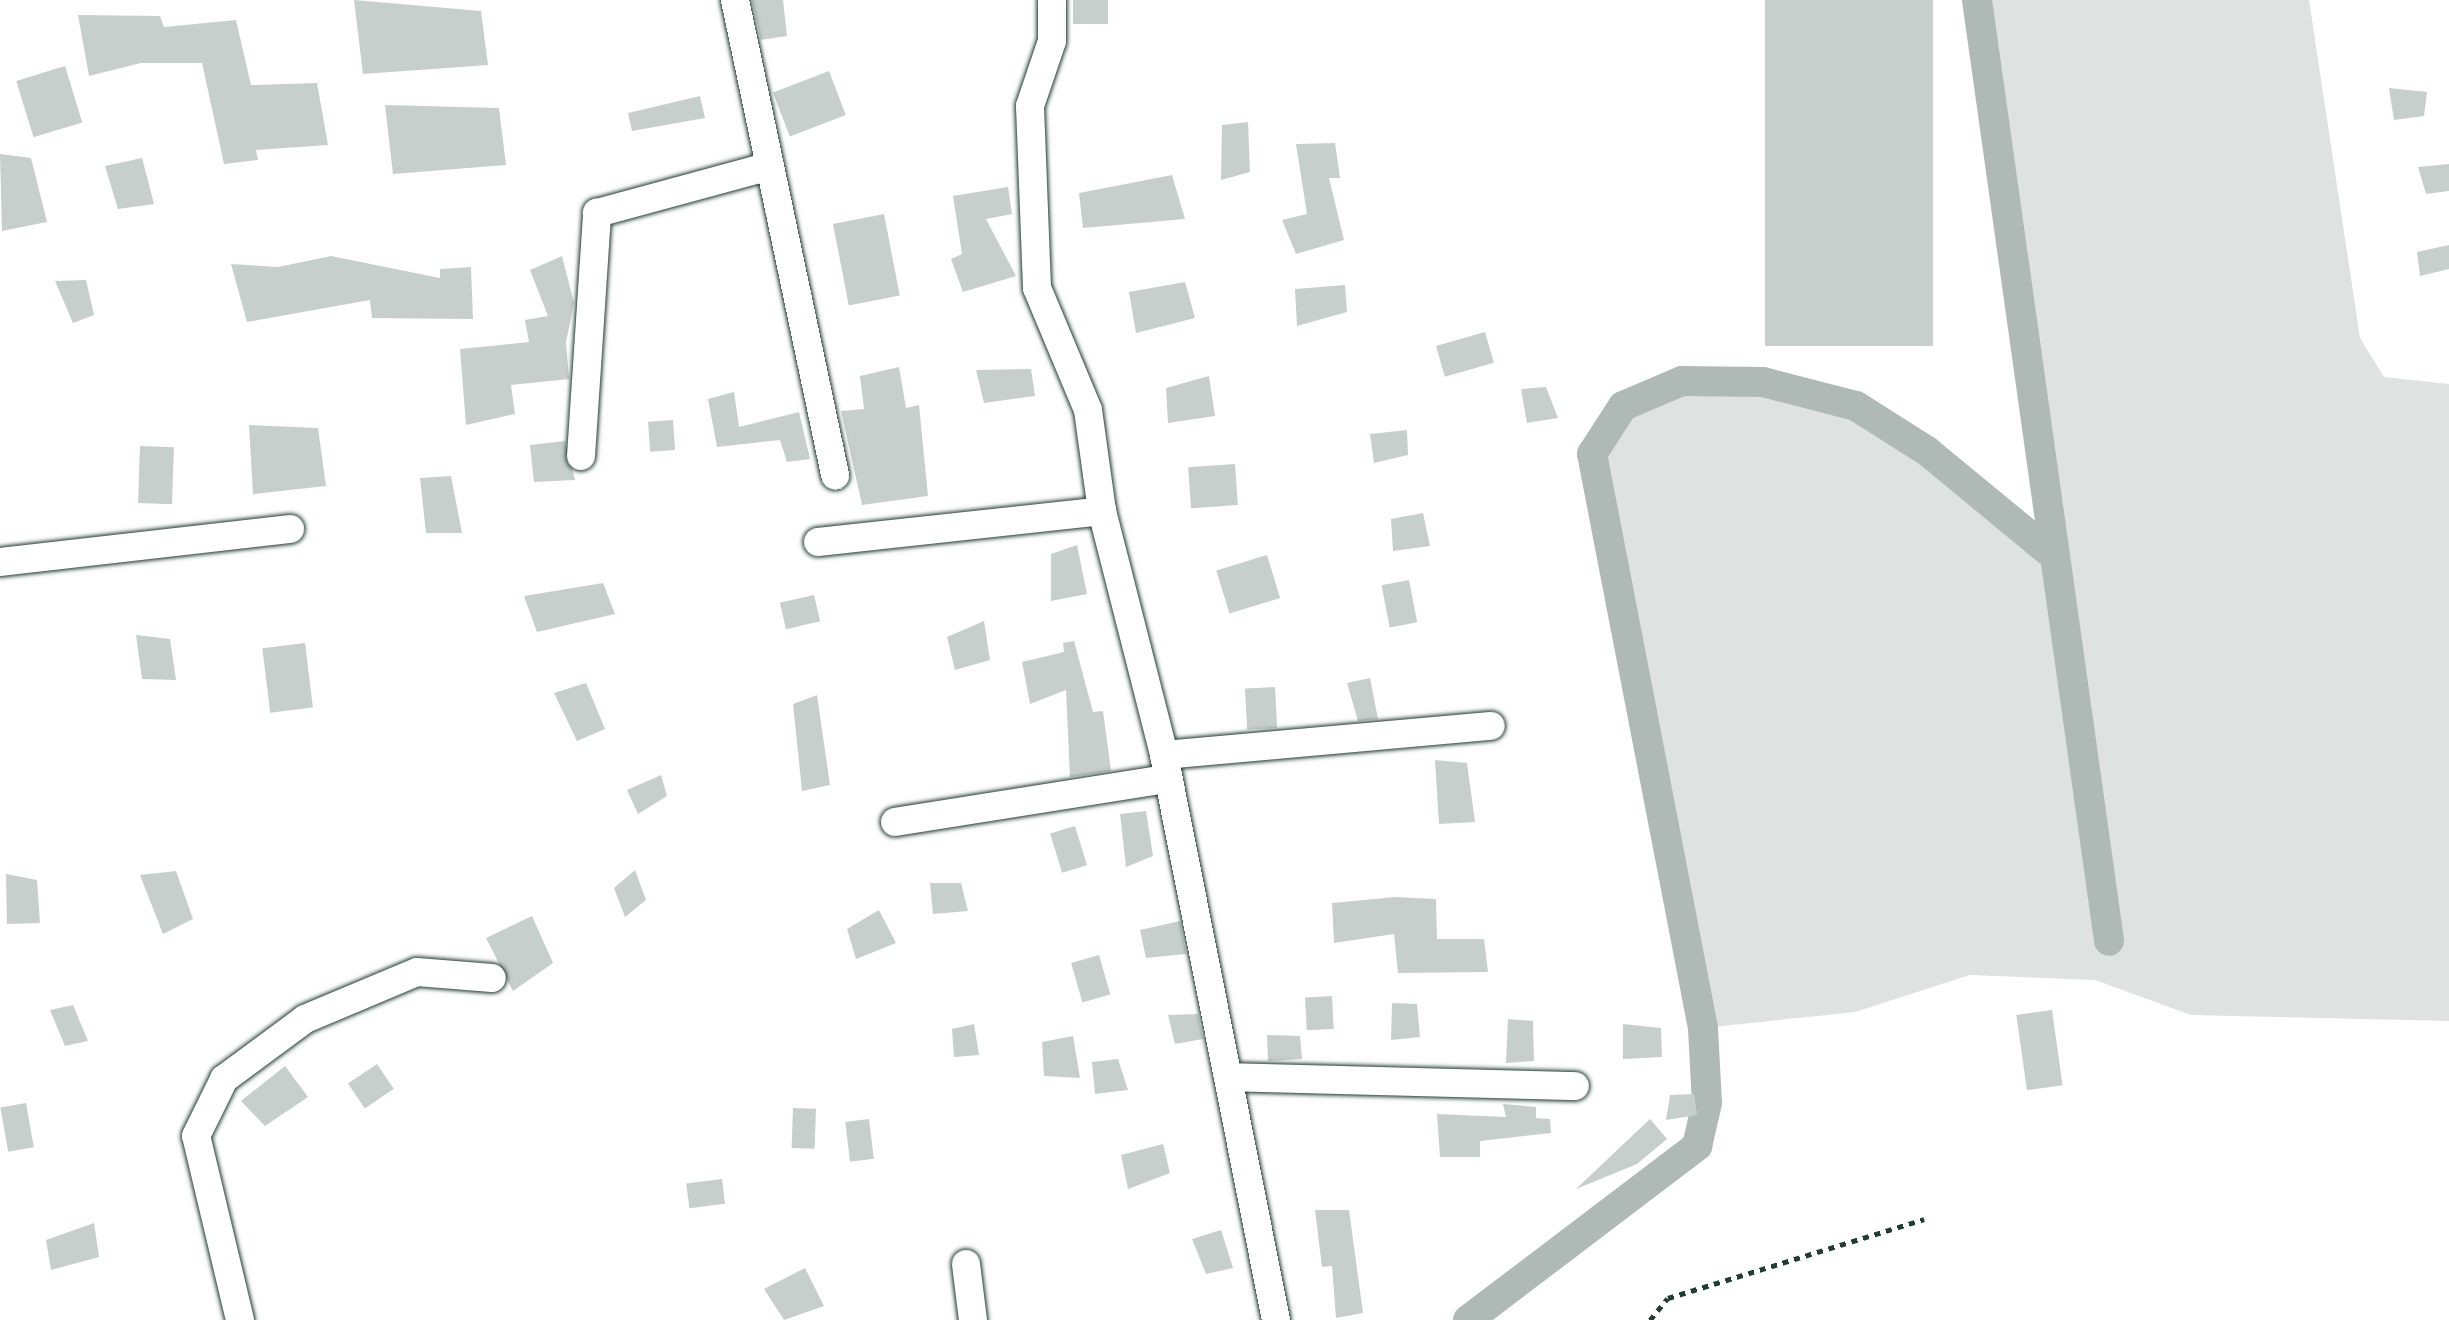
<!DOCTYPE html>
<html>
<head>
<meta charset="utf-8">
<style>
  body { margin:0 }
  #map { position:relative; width:2449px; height:1320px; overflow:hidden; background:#fff; font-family:Mali,sans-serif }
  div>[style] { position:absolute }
  .green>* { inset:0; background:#dee3e2 }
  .canal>* { height:30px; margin:-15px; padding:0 15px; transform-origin:15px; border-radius:15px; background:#afbab7 }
  .building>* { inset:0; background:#c7cfcc; transform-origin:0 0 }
  .path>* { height:5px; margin-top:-2.5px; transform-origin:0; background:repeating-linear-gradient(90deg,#1f3d34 0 6px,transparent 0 12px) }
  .roads { filter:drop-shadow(0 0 2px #1f3d34) drop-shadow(0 0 2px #1f3d34) }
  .minor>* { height:28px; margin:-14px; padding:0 14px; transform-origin:14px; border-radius:14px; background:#fff }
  span { translate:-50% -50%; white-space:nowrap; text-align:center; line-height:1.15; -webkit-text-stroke:6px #fff; paint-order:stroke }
</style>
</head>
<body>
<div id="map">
  <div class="green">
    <div style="clip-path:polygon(1977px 0,2309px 0,2360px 338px,2384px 377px,2449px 384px,2449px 1021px,2191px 1015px,2095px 980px,1970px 975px,1855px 1012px,1703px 1028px,1592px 454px,1623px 406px,1682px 381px,1763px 382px,1856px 406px,1927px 451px,2052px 554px)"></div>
  </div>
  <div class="canal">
    <div style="left:1977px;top:0;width:950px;rotate:82.01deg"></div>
    <div style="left:1468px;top:1320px;width:288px;rotate:-37.2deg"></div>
    <div style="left:1697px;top:1146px;width:44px;rotate:-76.9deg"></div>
    <div style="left:1707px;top:1103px;width:75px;rotate:-93.1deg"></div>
    <div style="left:1703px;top:1028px;width:585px;rotate:-100.94deg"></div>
    <div style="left:1592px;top:454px;width:57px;rotate:-57.1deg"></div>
    <div style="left:1623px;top:406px;width:64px;rotate:-23deg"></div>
    <div style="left:1682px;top:381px;width:81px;rotate:0.7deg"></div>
    <div style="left:1763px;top:382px;width:96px;rotate:14.5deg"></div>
    <div style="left:1856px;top:406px;width:84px;rotate:32.4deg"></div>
    <div style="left:1927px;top:451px;width:163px;rotate:39.5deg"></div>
  </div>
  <div class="building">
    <div style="clip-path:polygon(354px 0,481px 11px,488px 65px,363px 74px)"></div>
    <div style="clip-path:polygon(752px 0,783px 0,787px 36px,761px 40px)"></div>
    <div style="left:1073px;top:0;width:35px;height:24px"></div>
    <div style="left:1765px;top:0;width:168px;height:346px"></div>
    <div style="clip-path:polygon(78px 15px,160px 16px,164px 27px,236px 20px,251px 85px,317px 83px,328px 145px,256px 150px,258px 160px,224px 164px,202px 63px,141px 63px,89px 76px)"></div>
    <div style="left:65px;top:66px;width:59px;height:51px;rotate:73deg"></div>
    <div style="left:829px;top:71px;width:47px;height:60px;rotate:69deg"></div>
    <div style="clip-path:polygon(2389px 88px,2427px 92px,2424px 116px,2394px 120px)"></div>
    <div style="clip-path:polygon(700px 96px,705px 118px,632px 131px,628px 113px)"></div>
    <div style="clip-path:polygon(385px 105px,499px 108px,506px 165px,393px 174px)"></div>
    <div style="clip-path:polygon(1248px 122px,1250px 172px,1221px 180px,1222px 125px)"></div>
    <div style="clip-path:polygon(1335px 143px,1340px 178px,1329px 178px,1344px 240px,1296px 254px,1282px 220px,1307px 214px,1296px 144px)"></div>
    <div style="clip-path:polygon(0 154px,31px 158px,47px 222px,2px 231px)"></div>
    <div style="clip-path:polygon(142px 158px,154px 204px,118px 209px,105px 166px)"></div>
    <div style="clip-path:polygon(2449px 164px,2449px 191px,2426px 194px,2418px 167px)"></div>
    <div style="clip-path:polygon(1172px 175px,1185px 219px,1083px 228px,1079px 193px)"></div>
    <div style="clip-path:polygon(1008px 187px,1012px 214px,986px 219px,1016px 276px,963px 292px,951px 259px,962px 254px,953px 196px)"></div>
    <div style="left:884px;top:214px;width:83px;height:52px;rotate:79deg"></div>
    <div style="clip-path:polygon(2449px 245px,2449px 269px,2420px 276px,2417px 252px)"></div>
    <div style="clip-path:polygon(331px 256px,440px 278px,440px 269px,471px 267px,473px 319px,372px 318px,370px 300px,247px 322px,231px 264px,278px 267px)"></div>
    <div style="clip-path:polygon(562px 256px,574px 303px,566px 342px,569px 379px,511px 385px,515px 414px,466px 425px,460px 349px,529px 342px,525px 320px,548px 316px,530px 270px)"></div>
    <div style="clip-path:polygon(86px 280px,94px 315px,73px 323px,55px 281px)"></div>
    <div style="clip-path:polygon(1185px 282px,1195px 318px,1136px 333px,1129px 292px)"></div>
    <div style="clip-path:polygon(1345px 285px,1347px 312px,1297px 326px,1295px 289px)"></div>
    <div style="left:1485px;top:332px;width:32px;height:51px;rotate:74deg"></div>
    <div style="clip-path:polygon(899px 367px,906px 408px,919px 405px,928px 496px,862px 505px,841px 411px,864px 409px,860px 376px)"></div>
    <div style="clip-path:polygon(1031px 369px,1035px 396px,984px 403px,976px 370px)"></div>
    <div style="clip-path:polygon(1209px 376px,1215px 416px,1168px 423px,1166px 388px)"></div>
    <div style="clip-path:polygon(1546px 387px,1558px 418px,1527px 423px,1521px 389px)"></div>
    <div style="clip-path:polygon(734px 392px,739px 427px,799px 412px,810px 459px,787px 462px,780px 440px,717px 447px,708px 399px)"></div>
    <div style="left:673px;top:420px;width:30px;height:25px;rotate:86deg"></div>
    <div style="clip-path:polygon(249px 425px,318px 428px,326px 486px,253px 494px)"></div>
    <div style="clip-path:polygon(1407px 430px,1408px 455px,1374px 463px,1370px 434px)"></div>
    <div style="clip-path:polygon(565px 441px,575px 480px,534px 482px,530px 445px)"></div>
    <div style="left:140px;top:446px;width:34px;height:57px;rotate:2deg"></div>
    <div style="left:1235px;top:464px;width:41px;height:47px;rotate:86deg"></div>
    <div style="clip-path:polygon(451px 476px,462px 533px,426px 533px,420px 478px)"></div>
    <div style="clip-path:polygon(1423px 513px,1430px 546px,1393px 551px,1391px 519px)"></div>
    <div style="clip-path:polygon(1077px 545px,1087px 594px,1051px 601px,1051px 554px)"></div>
    <div style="left:1267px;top:555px;width:45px;height:53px;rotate:73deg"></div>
    <div style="left:1409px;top:580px;width:43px;height:28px;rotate:79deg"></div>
    <div style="clip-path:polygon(603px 583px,615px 614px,537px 632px,524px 596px)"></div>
    <div style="left:814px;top:595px;width:27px;height:35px;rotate:77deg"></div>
    <div style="clip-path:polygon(984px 621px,990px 660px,955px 670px,947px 637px)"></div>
    <div style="clip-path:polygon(136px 635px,170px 639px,176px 680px,142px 679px)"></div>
    <div style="clip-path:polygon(1074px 641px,1093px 712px,1103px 711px,1111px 771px,1070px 777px,1066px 690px,1030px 704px,1022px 662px,1064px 652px,1063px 643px)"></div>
    <div style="left:305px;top:643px;width:65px;height:43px;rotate:83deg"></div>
    <div style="clip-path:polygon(1370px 678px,1378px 719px,1358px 721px,1347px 683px)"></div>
    <div style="clip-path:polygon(586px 683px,605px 729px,577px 741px,554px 693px)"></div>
    <div style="left:1275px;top:687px;width:41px;height:30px;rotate:87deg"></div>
    <div style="clip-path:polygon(817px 695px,830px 785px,802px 791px,793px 704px)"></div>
    <div style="clip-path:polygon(1435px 760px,1467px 763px,1475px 822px,1439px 824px)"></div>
    <div style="clip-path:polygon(661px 775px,667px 796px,638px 814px,627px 790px)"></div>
    <div style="clip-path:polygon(1146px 811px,1153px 856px,1126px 867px,1120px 814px)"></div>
    <div style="left:1075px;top:826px;width:41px;height:26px;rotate:73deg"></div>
    <div style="clip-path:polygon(635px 870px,646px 900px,625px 917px,614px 888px)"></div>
    <div style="clip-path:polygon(176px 871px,193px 919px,163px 934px,140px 875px)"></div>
    <div style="clip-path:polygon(6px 874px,37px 880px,40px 923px,7px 924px)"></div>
    <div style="clip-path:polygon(930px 883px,961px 883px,968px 911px,933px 914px)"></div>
    <div style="clip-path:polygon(1396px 897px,1436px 899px,1437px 939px,1484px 939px,1488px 972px,1398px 973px,1394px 934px,1334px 943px,1332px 903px)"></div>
    <div style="clip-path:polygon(879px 910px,896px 943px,856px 959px,847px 929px)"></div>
    <div style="clip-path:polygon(532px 916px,553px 963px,513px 991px,486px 938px)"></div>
    <div style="clip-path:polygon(1180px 921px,1186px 954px,1146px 958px,1140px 930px)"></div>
    <div style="left:1099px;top:955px;width:41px;height:29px;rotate:74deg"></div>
    <div style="left:1332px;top:996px;width:33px;height:27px;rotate:87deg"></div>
    <div style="clip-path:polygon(1392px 1003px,1417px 1004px,1420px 1037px,1391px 1040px)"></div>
    <div style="clip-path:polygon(73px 1005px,88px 1041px,65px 1046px,50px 1010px)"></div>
    <div style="left:2052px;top:1010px;width:76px;height:36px;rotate:82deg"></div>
    <div style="clip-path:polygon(1198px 1014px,1203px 1039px,1175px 1044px,1168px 1015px)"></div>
    <div style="clip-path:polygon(1508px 1019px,1533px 1021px,1534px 1061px,1506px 1063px)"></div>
    <div style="clip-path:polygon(974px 1024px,979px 1055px,954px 1057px,952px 1029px)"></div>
    <div style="clip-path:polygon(1623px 1024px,1661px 1028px,1662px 1057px,1623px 1059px)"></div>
    <div style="clip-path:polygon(1267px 1035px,1300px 1036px,1302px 1059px,1268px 1061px)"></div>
    <div style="clip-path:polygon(1073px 1036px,1080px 1078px,1044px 1076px,1042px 1042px)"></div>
    <div style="clip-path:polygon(1118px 1059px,1128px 1090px,1095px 1094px,1092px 1062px)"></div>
    <div style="left:377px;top:1064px;width:30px;height:35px;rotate:56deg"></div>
    <div style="clip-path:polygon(285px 1066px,308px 1097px,265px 1126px,241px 1101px)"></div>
    <div style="clip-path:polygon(1694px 1094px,1697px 1115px,1666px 1120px,1670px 1095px)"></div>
    <div style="left:26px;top:1103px;width:45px;height:26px;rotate:80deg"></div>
    <div style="clip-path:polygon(1503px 1104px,1536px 1107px,1536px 1118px,1550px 1119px,1551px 1133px,1480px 1141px,1480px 1157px,1440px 1157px,1437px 1114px,1506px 1117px)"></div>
    <div style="left:793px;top:1108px;width:23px;height:40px;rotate:2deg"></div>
    <div style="left:869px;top:1119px;width:40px;height:24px;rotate:83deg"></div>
    <div style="clip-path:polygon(1650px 1119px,1667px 1139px,1637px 1164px,1576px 1189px)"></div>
    <div style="clip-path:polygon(1163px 1144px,1170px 1173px,1128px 1189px,1121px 1155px)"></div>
    <div style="left:722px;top:1179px;width:25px;height:36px;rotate:83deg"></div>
    <div style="clip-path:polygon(1315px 1210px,1349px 1210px,1363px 1313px,1336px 1318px,1332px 1266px,1322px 1267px)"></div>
    <div style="clip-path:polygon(94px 1223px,99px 1257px,51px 1270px,46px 1240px)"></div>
    <div style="clip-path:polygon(1221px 1230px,1233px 1268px,1206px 1274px,1192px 1239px)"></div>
    <div style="clip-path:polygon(805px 1268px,824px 1306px,784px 1320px,764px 1289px)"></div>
  </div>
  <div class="path">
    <div style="left:1650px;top:1320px;width:28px;rotate:-51deg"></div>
    <div style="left:1668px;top:1298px;width:268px;rotate:-17.1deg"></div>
  </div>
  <div class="roads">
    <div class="minor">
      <div style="left:735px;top:0;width:486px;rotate:78.1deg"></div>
      <div style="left:1052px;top:0;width:41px;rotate:90deg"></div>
      <div style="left:1052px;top:41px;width:69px;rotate:108.7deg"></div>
      <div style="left:1030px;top:106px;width:182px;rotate:87.8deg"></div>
      <div style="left:1037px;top:288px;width:132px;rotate:67.3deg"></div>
      <div style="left:1088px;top:410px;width:102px;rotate:82.1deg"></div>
      <div style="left:1102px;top:511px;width:252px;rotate:75.7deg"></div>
      <div style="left:1164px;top:755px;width:576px;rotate:78.79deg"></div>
      <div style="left:581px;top:456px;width:244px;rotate:-86.2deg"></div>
      <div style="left:597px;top:213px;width:175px;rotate:-15.2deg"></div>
      <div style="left:818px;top:542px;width:286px;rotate:-6.2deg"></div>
      <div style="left:0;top:562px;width:292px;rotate:-6.5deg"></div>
      <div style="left:1164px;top:755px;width:328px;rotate:-5.1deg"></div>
      <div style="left:895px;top:822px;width:274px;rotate:-9deg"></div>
      <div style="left:1229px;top:1077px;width:346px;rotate:1.5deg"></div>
      <div style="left:966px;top:1264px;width:56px;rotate:82.9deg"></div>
      <div style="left:240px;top:1320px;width:189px;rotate:-103.4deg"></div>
      <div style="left:196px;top:1136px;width:64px;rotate:-63.8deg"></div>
      <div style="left:224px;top:1079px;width:101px;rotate:-36.5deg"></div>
      <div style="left:305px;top:1019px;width:121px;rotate:-22.8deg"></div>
      <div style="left:417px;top:972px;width:75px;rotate:4.6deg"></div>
    </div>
  </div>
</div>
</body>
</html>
